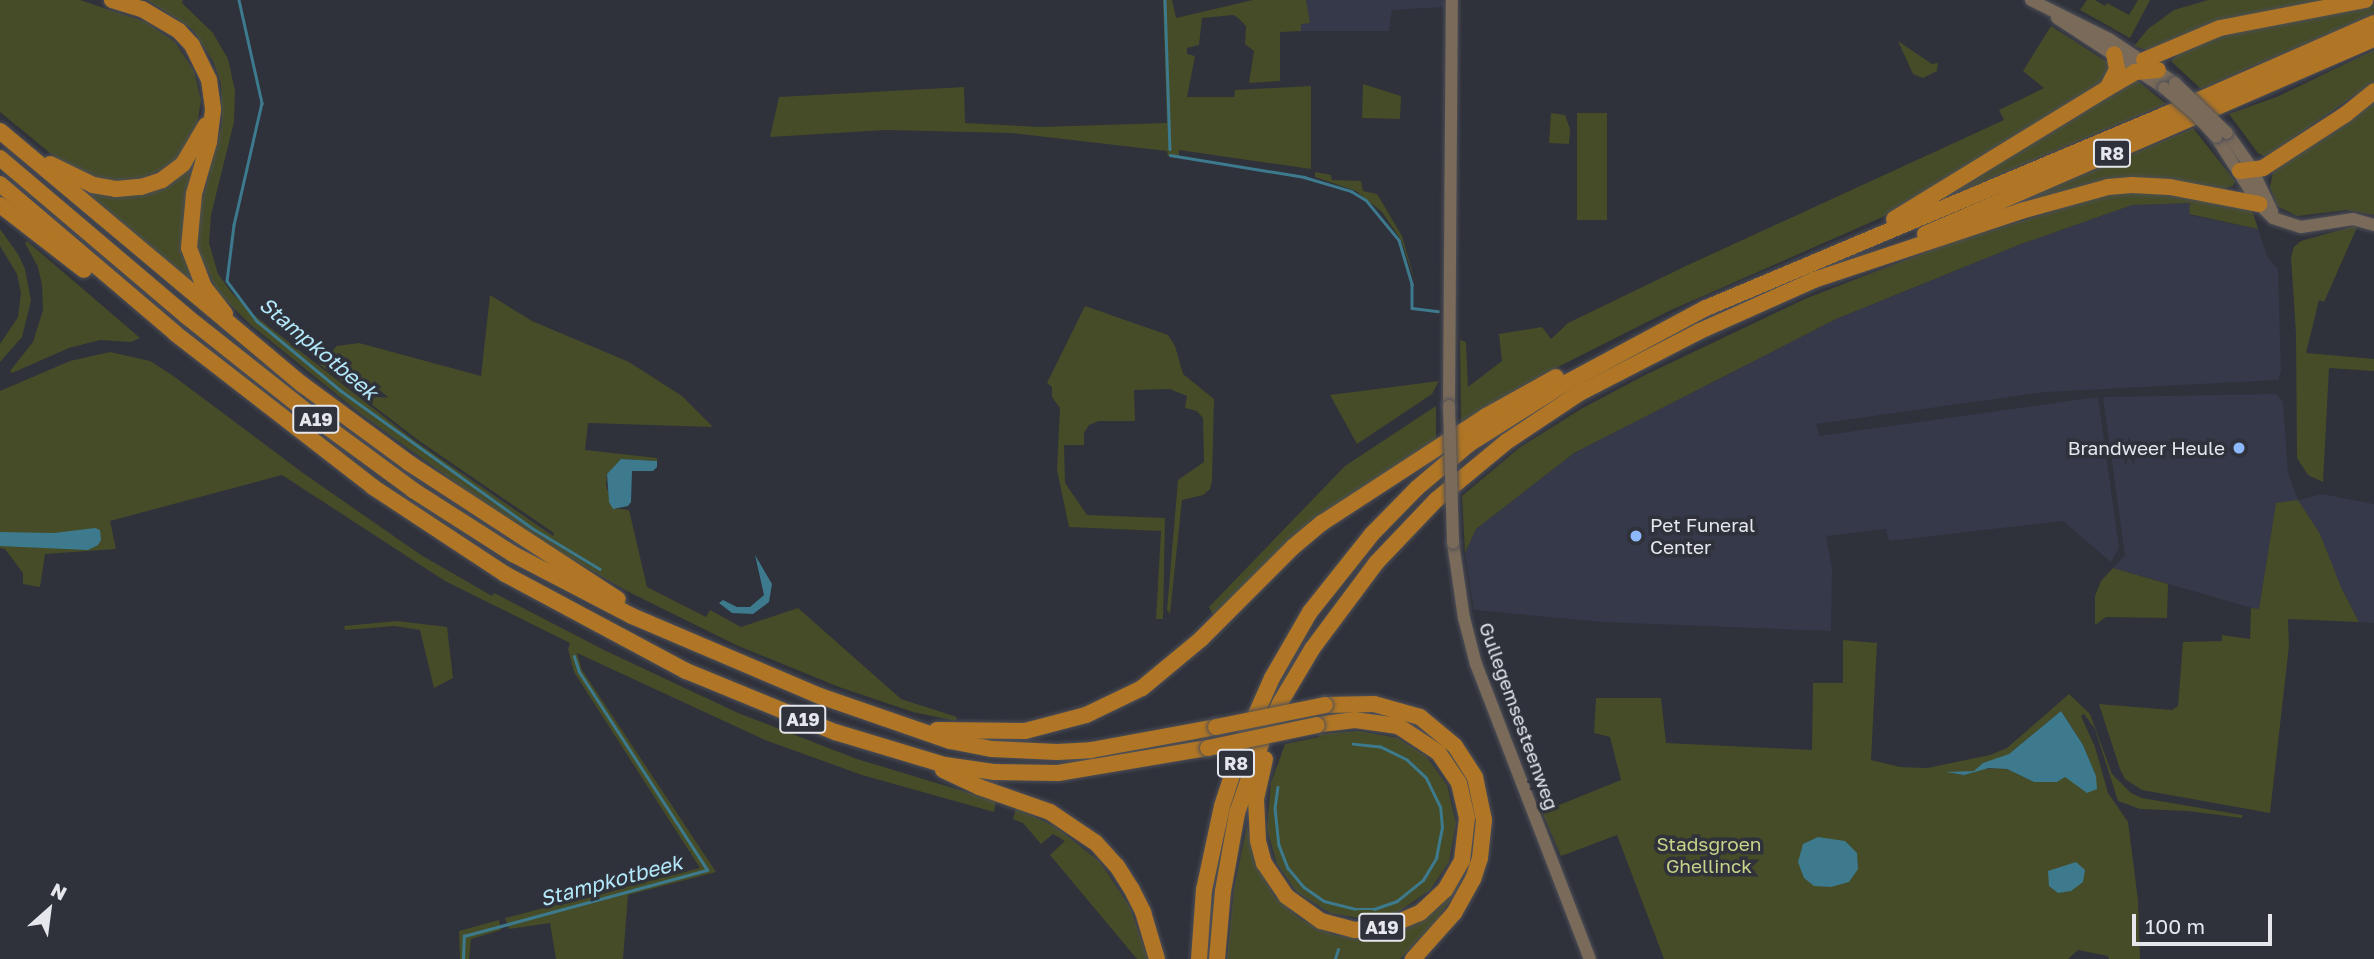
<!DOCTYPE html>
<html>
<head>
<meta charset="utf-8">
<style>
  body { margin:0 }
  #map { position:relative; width:2374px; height:959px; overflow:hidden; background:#2f313b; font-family:"Golos Text",sans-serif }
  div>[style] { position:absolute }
  .built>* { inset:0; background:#363949 }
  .green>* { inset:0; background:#464c27; transform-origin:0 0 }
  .water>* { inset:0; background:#3d7a8d }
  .stream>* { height:2.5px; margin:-1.25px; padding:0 1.25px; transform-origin:1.25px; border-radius:1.25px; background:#3d7a8d }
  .roads { filter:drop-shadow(0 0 2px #4d4f57) drop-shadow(0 0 2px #4d4f57) }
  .secondary>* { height:12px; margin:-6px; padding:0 6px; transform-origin:6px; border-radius:6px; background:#796a5a }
  .highway>* { height:16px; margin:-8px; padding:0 8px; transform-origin:8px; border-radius:8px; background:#b07625 }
  .bridges { filter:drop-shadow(0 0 2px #4d4f57) drop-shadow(0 0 2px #4d4f57) }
  .secondary-bridge>* { height:12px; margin:-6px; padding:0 6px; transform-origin:6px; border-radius:6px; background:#796a5a }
  .highway-bridge>* { height:16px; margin:-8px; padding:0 8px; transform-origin:8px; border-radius:8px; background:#b07625 }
  .dots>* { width:19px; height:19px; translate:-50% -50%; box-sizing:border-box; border:4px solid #2f313b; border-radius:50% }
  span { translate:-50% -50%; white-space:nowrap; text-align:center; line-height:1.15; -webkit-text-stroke:7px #2f313b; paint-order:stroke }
  .shield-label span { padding:2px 5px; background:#2f313b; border:2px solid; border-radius:5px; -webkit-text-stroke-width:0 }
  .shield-label { font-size:18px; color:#e5e7ed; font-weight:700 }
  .poi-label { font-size:19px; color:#e5e7ed }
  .right { translate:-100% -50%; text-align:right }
  .left { translate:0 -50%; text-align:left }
  .street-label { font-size:19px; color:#e5e7ed }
  .park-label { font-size:19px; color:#c7d489 }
  .water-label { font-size:21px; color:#b3e8fa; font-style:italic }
  .north { position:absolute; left:14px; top:875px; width:70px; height:70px; -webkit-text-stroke:5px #2f313b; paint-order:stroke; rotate:28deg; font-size:19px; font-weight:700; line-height:28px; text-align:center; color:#e5e7ed }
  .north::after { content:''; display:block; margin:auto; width:24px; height:32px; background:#e5e7ed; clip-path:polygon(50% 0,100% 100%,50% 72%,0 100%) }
  .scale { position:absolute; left:2132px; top:914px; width:140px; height:32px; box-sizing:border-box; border:4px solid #e5e7ed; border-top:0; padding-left:9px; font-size:21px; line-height:24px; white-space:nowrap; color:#e5e7ed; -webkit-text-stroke:5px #2f313b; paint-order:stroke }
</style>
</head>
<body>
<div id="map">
  <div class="built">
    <div style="clip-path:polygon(1306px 0,1443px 0,1443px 7px,1392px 10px,1389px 31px,1301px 31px,1301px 24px,1309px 23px)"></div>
    <div style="clip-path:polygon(2166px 203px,2190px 203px,2190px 215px,2258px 229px,2268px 258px,2278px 269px,2281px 371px,2278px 380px,2045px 392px,1816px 424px,1819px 436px,2098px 397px,2119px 548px,2111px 562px,2063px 521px,1889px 541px,1886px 529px,1826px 536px,1832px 568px,1831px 631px,1603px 622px,1474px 610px,1465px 553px,1476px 529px,1574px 453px,1836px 319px,2021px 244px,2132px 205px)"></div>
    <div style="clip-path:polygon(2276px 394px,2283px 402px,2288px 473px,2298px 500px,2322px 494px,2374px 504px,2374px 623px,2359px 622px,2341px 587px,2276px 503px,2259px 610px,2113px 568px,2125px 555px,2103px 397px)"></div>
  </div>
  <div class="green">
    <div style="clip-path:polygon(0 0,80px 0,146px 22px,175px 42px,194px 71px,201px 100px,196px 132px,182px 155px,167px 168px,133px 182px,100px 180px,62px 163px,0 112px)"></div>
    <div style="clip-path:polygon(147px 0,183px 0,182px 3px,213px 33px,228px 59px,235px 91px,234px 122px,211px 215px,209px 243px,218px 274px,232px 293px,254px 315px,415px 441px,553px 536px,554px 533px,418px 440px,319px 364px,337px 346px,359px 343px,481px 376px,490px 295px,532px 321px,629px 362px,682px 396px,713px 427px,588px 423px,585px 450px,657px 458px,657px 461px,621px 459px,607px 474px,606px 485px,613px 508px,629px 510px,647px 587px,706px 617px,710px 610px,741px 627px,798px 608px,901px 699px,957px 717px,956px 721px,913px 712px,839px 687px,736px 645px,627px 591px,550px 547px,478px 499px,361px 414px,252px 326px,218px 293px,197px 249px,199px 212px,222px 124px,221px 83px,213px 61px,192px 29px)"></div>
    <div style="clip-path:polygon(1163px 0,1172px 0,1176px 18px,1253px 0,1306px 0,1310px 23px,1301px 24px,1301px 31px,1280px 32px,1280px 81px,1249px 83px,1254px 51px,1245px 44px,1246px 26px,1238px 18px,1233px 15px,1202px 18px,1199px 45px,1187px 48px,1187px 54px,1195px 56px,1187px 97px,1234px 97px,1235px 90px,1311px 86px,1311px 169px,1179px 150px,1179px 158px,1168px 156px,1167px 151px,1012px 133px,886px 130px,770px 137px,779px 97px,964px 87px,965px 123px,1040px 127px,1167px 123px)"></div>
    <div style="clip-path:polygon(2087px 0,2095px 0,2105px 6px,2107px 3px,2129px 15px,2138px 0,2150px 0,2130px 38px,2080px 10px)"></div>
    <div style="clip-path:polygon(2208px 0,2328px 0,2224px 20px,2149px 51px,2134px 46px,2148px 29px,2174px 10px)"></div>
    <div style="clip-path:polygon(2374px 3px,2374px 13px,2358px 21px,2201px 89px,2171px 61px,2183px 48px,2234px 31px)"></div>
    <div style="clip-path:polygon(2051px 26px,2107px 62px,2110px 69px,2104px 83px,1901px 209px,1669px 311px,1544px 374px,1461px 422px,1460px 340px,1466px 342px,1468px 387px,1502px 361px,1499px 334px,1542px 327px,1551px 339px,1568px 323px,1688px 265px,2004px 120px,1999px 110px,2044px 88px,2023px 71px)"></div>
    <div style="clip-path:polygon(1898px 41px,1932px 64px,1938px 63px,1937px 71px,1923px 78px,1913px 74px)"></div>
    <div style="clip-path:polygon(2374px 50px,2374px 82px,2266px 157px,2258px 153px,2229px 114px,2279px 96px)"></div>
    <div style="clip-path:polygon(2130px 81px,2138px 81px,2166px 104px,1931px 204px)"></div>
    <div style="clip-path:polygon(1363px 84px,1401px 96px,1400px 119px,1362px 118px)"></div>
    <div style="clip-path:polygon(2374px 97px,2374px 215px,2346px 210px,2297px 216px,2277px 206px,2270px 187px,2273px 172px)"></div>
    <div style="clip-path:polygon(1551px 113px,1565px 115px,1570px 129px,1569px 144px,1549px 143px)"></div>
    <div style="left:1577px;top:113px;width:30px;height:107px"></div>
    <div style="clip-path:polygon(2193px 128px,2235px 181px,2233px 186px,2216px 191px,2164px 181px,1956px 229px)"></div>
    <div style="clip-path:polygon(201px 147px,188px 204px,201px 291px,77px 185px,137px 194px)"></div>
    <div style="clip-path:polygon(1315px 172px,1331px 175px,1332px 180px,1361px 181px,1363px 191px,1377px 194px,1402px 236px,1416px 285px,1401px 240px,1382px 212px,1356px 191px,1315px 177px)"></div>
    <div style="clip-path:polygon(2164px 192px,2248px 208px,2253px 213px,2258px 229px,2189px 214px,2190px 203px,2132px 205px,2021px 244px,1836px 319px,1574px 453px,1476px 529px,1465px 553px,1462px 496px,1519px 448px,1581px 409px,1643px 376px,1807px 298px,1947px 244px,2112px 193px)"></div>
    <div style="clip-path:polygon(2358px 225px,2324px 302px,2319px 300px,2306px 353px,2374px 359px,2374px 371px,2329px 368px,2323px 482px,2308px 475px,2297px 458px,2296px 334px,2291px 257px,2294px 247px,2301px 241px)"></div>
    <div style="clip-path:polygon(0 229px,18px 254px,25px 269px,31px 301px,22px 337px,0 362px,0 344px,18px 317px,21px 293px,17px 274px,0 246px)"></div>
    <div style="clip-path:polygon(27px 241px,140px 338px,131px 342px,100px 340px,69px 348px,12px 373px,10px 371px,33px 342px,43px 310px,42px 285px,38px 267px,25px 243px)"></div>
    <div style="clip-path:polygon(1085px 306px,1168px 335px,1175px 346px,1183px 374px,1214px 399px,1212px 481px,1210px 489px,1203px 495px,1182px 500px,1170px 614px,1167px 610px,1178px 480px,1204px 462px,1203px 418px,1197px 411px,1185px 408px,1187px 396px,1170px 389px,1134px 390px,1135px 421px,1099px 421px,1089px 425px,1084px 433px,1084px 445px,1064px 445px,1065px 483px,1087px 515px,1165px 518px,1163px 619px,1156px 619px,1161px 531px,1069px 527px,1057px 470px,1060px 408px,1052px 397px,1052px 387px,1047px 383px)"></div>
    <div style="clip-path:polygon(110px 352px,150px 361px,172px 375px,303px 473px,421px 555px,492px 596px,494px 593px,604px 650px,738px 713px,857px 759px,996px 801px,994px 812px,862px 775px,765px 740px,577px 653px,582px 670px,716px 872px,628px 895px,623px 959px,556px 959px,550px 923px,509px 929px,505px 918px,700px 868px,574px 672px,568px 649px,570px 643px,445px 581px,282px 475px,110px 521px,116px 549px,45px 554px,40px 587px,23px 584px,23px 573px,5px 549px,0 548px,0 391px,70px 361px)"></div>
    <div style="clip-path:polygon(1439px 381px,1432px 394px,1357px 444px,1330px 395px)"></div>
    <div style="clip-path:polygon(1436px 406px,1436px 442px,1308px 529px,1213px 615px,1209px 607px,1345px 466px)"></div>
    <div style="clip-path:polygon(2298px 500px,2320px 534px,2341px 587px,2359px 622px,2288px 619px,2289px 646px,2270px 813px,2142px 790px,2125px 779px,2120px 769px,2099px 704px,2172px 710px,2178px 706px,2183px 642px,2222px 641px,2222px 635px,2250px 639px,2251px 608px,2259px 609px,2276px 503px)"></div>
    <div style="clip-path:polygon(2113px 568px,2168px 584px,2167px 618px,2106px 617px,2095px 625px,2095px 596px,2101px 581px)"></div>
    <div style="clip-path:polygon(397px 621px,447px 627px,453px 678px,434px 688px,420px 630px,395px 626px,345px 630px,344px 626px)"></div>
    <div style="clip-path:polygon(evenodd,1843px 640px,1877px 643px,1871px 760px,1900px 767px,1927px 768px,1990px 755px,2007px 748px,2069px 694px,2090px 714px,2112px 774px,2131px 793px,2142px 798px,2242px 815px,2242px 818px,2188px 811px,2140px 809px,2118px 801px,2095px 729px,2084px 714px,2081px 716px,2095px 747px,2108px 793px,2128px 822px,2138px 900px,2140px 959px,2109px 959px,2108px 956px,2078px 950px,2068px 959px,1664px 959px,1617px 835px,1561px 856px,1542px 812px,1621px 780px,1610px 737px,1594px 733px,1596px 698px,1661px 698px,1666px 743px,1812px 750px,1813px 683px,1843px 683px,1843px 640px,2061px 711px,2083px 745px,2096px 776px,2080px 786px,2065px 777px,2034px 782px,2007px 769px,1997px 768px,1983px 769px,1964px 775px,1951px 773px,1974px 771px,2009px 754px,2061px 711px)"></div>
    <div style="clip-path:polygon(1359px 731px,1398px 738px,1426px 756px,1447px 785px,1456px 823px,1449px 862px,1430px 890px,1398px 912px,1365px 919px,1330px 913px,1297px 892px,1277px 864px,1267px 829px,1271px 783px,1285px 744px,1319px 737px,1319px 734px)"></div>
    <div style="clip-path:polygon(1016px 808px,1056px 827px,1100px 862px,1130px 907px,1148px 959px,1137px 959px,1050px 855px,1065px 841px,1053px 834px,1041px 844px,1023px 823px,1013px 819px)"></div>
    <div style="clip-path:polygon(1247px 826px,1256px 864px,1275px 897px,1302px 920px,1335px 935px,1369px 938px,1401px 931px,1424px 920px,1458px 884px,1460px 886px,1433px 926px,1400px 959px,1227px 959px,1234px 889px)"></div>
    <div style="clip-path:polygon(499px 920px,501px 930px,471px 939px,469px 959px,460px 959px,459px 931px)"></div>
  </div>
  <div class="water">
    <div style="clip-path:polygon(621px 459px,657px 461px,657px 467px,653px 471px,632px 471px,631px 502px,628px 506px,613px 509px,609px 502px,607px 474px)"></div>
    <div style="clip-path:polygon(95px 528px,100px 530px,101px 540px,98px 545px,88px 550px,0 546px,0 532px,54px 533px)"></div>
    <div style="clip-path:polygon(755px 555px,772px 584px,769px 602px,753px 614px,732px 613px,719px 603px,723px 600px,737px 607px,750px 607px,764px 595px)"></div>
    <div style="clip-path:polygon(2061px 711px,2083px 745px,2096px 776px,2097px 789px,2087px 793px,2065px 777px,2057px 782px,2034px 782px,2007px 769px,1989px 768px,1964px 775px,1946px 772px,1974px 771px,1983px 763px,2009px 754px)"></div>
    <div style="clip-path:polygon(1818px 837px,1845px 841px,1857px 853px,1858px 869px,1849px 882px,1831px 887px,1814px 886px,1804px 878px,1798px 862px,1803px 844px)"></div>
    <div style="clip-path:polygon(2076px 862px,2085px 870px,2083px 882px,2071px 891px,2058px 893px,2049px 886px,2048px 871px)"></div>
  </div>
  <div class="stream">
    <div style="left:239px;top:0;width:106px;rotate:77.4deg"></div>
    <div style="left:262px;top:103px;width:125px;rotate:102.9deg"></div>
    <div style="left:234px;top:225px;width:56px;rotate:97.1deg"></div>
    <div style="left:227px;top:281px;width:50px;rotate:53.1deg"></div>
    <div style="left:257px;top:321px;width:108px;rotate:39.7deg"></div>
    <div style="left:340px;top:390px;width:236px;rotate:35.7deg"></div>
    <div style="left:532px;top:528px;width:79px;rotate:31.1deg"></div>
    <div style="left:1165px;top:0;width:149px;rotate:88.1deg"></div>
    <div style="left:1170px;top:155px;width:136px;rotate:9.3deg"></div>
    <div style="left:1304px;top:177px;width:49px;rotate:16.6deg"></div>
    <div style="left:1351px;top:191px;width:17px;rotate:31deg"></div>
    <div style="left:1366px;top:200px;width:52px;rotate:50.5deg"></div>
    <div style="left:1399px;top:240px;width:46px;rotate:73.5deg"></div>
    <div style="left:1412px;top:284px;width:24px;rotate:90deg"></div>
    <div style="left:1412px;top:308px;width:26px;rotate:7deg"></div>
    <div style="left:1278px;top:787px;width:21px;rotate:98deg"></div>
    <div style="left:1275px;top:808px;width:37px;rotate:84deg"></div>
    <div style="left:1279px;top:845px;width:25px;rotate:69deg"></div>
    <div style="left:1288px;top:868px;width:25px;rotate:50deg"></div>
    <div style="left:1304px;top:887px;width:24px;rotate:35deg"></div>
    <div style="left:1324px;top:901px;width:32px;rotate:14deg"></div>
    <div style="left:1355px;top:909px;width:19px"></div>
    <div style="left:1374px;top:909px;width:24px;rotate:-19deg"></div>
    <div style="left:1397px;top:901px;width:33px;rotate:-39deg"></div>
    <div style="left:1423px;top:880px;width:26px;rotate:-59deg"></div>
    <div style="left:1436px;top:858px;width:31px;rotate:-79deg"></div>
    <div style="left:1442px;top:828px;width:21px;rotate:-95deg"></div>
    <div style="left:1440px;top:807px;width:32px;rotate:-116deg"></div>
    <div style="left:1426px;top:778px;width:26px;rotate:-137deg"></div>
    <div style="left:1407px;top:760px;width:30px;rotate:-154deg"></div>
    <div style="left:1380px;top:747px;width:27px;rotate:-174deg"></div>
    <div style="left:463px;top:959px;width:23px;rotate:-88deg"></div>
    <div style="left:464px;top:936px;width:252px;rotate:-15.2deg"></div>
    <div style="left:707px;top:870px;width:236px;rotate:-122.9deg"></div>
    <div style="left:579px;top:672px;width:16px;rotate:-108deg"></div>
    <div style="left:1335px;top:959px;width:10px;rotate:-73deg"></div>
  </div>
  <div class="roads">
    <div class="secondary">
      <div style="left:2031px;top:0;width:87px;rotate:26.6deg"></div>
      <div style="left:2109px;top:39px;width:79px;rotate:33.7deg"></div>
      <div style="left:2057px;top:18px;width:128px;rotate:33.2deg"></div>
      <div style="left:2227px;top:133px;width:42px;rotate:54.8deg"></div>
      <div style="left:2251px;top:167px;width:49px;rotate:64.5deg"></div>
      <div style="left:2216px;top:137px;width:80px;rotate:57.3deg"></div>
      <div style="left:2259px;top:204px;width:20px;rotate:45deg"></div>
      <div style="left:2273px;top:218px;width:29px;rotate:18deg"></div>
      <div style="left:2301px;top:227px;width:53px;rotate:-8.7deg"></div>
      <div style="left:2353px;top:219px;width:22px;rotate:16deg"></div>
      <div style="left:1449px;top:406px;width:406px;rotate:-89.6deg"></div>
      <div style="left:1453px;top:543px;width:76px;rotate:81.7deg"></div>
      <div style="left:1464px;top:618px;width:48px;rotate:75.4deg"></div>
      <div style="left:1476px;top:664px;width:316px;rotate:68.9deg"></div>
    </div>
    <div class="highway">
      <div style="left:112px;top:0;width:31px;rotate:17deg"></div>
      <div style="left:142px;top:9px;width:43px;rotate:30.7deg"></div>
      <div style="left:179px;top:31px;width:19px;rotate:47deg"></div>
      <div style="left:192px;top:45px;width:39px;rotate:64deg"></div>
      <div style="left:209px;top:80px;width:30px;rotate:82deg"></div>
      <div style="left:213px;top:110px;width:32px;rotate:97deg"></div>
      <div style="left:209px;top:142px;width:54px;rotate:106.1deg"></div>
      <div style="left:194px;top:194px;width:54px;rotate:95.3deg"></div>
      <div style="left:189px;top:248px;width:42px;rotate:69deg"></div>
      <div style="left:204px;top:287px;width:34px;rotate:52deg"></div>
      <div style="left:2144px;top:60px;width:82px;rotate:-22.8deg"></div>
      <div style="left:2220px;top:28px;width:148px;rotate:-10.9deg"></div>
      <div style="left:2108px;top:87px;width:20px;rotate:-63deg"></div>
      <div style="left:2117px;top:69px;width:15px;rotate:-101deg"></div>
      <div style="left:0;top:131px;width:395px;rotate:40deg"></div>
      <div style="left:303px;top:385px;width:132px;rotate:36.3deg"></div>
      <div style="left:409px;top:463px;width:249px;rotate:33.1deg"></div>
      <div style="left:0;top:158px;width:244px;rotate:40.3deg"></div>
      <div style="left:186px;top:316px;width:154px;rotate:38.4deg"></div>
      <div style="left:307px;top:412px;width:132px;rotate:36.3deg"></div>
      <div style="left:413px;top:490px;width:119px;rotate:32.6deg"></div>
      <div style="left:513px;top:554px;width:134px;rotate:27.5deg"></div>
      <div style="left:632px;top:616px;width:204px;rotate:23.1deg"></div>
      <div style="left:820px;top:696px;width:138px;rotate:19.1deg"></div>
      <div style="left:950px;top:741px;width:43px;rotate:10.8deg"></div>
      <div style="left:992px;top:749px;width:65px;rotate:2.6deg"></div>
      <div style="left:1057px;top:752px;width:34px;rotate:-3deg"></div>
      <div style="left:1091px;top:750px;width:127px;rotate:-10.4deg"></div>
      <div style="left:50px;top:164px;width:48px;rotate:26deg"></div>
      <div style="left:93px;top:185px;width:23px;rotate:10deg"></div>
      <div style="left:116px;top:189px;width:25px;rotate:-5deg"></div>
      <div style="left:141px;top:187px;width:22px;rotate:-18deg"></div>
      <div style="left:162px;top:180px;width:26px;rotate:-37deg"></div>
      <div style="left:183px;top:164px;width:45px;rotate:-59.5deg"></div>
      <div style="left:2240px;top:171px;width:23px;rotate:-7deg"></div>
      <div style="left:2263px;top:168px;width:99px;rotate:-33deg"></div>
      <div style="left:2346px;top:114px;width:36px;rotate:-39deg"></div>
      <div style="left:0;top:184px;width:231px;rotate:40.4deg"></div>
      <div style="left:176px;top:334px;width:249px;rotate:37.8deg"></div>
      <div style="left:373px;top:487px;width:158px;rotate:33.4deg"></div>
      <div style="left:505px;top:574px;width:205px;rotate:28.2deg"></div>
      <div style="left:686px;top:671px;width:161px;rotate:22.3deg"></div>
      <div style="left:835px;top:732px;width:115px;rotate:16.7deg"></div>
      <div style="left:945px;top:765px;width:49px;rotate:8.1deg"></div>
      <div style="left:994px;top:772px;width:64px;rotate:0.9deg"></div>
      <div style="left:1058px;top:773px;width:152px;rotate:-9.5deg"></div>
      <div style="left:0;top:205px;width:106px;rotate:37.7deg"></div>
      <div style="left:1894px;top:219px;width:249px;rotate:-31.5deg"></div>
      <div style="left:2106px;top:89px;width:34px;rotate:-30deg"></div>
      <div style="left:2135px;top:72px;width:23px;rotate:-5deg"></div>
      <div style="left:1925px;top:234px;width:490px;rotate:-23.5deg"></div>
      <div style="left:1325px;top:705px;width:49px;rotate:-1.2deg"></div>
      <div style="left:1374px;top:704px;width:48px;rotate:15.8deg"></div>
      <div style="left:1420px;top:717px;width:45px;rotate:39.6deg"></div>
      <div style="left:1455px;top:746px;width:37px;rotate:57deg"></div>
      <div style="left:1475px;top:777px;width:44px;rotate:78.2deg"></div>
      <div style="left:1484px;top:820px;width:38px;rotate:96deg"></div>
      <div style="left:1480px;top:858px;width:22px;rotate:108deg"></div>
      <div style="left:1473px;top:879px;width:39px;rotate:119deg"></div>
      <div style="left:1454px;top:913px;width:62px;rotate:131.7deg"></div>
      <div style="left:937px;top:730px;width:88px;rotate:0.7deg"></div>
      <div style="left:1025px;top:731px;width:63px;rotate:-14.7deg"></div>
      <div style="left:1086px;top:715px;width:62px;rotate:-25.7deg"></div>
      <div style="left:1142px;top:688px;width:77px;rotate:-39.7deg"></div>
      <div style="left:1201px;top:639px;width:130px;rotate:-45deg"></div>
      <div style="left:1293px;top:547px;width:38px;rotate:-40deg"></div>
      <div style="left:1322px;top:523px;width:196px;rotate:-33.1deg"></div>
      <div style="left:1486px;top:416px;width:80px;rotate:-29.1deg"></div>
      <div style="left:1265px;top:759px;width:41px;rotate:102.7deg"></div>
      <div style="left:1256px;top:799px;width:42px;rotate:87.3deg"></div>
      <div style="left:1258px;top:841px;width:23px;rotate:75deg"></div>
      <div style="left:1264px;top:863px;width:40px;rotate:56deg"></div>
      <div style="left:1286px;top:896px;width:43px;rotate:35.5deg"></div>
      <div style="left:1321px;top:921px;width:35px;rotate:15deg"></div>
      <div style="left:1355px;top:930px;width:34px;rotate:-7deg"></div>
      <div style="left:1389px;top:926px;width:34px;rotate:-23deg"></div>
      <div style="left:1420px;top:913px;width:34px;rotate:-43deg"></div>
      <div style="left:1445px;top:890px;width:34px;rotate:-60deg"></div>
      <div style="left:1462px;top:860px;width:42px;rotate:-83.2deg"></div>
      <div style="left:1467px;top:818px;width:36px;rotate:-103deg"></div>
      <div style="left:1459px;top:783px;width:36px;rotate:-124deg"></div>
      <div style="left:1439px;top:753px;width:49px;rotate:-146.6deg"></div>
      <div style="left:1398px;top:726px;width:43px;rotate:-172.1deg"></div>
      <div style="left:1355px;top:720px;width:38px;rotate:173deg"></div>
      <div style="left:943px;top:770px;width:40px;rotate:25deg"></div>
      <div style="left:979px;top:787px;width:75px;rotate:19.4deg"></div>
      <div style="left:1050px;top:812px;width:55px;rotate:34deg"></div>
      <div style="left:1096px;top:843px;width:31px;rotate:48deg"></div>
      <div style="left:1117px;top:866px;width:26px;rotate:58deg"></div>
      <div style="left:1131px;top:888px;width:27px;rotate:63deg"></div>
      <div style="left:1143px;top:912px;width:49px;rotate:73.4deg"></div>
      <div style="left:1199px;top:959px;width:69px;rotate:-85.9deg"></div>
      <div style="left:1204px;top:890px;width:86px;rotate:-77.9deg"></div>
      <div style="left:1222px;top:806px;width:61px;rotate:-71.9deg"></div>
      <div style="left:1241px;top:748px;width:77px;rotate:-66.1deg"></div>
      <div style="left:1272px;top:678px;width:76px;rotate:-60.1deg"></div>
      <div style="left:1310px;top:612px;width:100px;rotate:-51.5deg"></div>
      <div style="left:1372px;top:534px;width:64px;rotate:-45.6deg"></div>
      <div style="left:1417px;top:488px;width:68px;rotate:-40.2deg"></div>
      <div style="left:1469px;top:444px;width:112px;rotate:-32.3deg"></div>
      <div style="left:1564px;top:384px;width:161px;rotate:-28.2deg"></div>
      <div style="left:1706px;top:308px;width:502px;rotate:-22.84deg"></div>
      <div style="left:2169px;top:113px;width:224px;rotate:-23.7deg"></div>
      <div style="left:1217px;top:959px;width:68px;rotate:-85deg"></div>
      <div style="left:1223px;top:891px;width:79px;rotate:-79.8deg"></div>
      <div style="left:1237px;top:813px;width:83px;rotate:-70.9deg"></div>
      <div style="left:1264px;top:735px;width:36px;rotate:-63deg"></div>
      <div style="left:1280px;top:703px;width:63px;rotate:-59.3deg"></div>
      <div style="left:1312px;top:649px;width:107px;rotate:-53.3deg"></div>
      <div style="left:1376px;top:563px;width:87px;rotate:-46.4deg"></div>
      <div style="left:1436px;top:500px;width:91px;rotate:-39.6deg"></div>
      <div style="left:1506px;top:442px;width:87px;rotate:-33.7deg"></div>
      <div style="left:1578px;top:394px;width:137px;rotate:-27.3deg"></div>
      <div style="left:1700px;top:331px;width:125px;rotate:-24.1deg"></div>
      <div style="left:1814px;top:280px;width:218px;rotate:-18.4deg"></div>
      <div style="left:2021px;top:211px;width:90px;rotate:-15.4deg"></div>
      <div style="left:2108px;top:187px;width:24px;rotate:-5deg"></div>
      <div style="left:2132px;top:185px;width:38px;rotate:3deg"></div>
      <div style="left:2170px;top:187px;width:91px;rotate:10.8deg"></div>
    </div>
  </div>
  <div class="bridges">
    <div class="secondary-bridge">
      <div style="left:2175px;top:83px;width:72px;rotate:43.9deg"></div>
      <div style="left:2164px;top:88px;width:38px;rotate:40deg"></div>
      <div style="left:2193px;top:112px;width:34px;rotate:47deg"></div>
      <div style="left:1449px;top:406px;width:137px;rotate:88.3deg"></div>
    </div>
    <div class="highway-bridge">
      <div style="left:1216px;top:727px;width:111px;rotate:-11.4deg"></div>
      <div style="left:1208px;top:748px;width:111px;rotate:-11.9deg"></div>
    </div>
  </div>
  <div class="dots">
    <div style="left:2239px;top:448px;background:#8db9fc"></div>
    <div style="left:1636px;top:536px;background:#8db9fc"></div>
  </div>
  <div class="shield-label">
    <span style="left:2112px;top:153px">R8</span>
    <span style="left:316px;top:419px">A19</span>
    <span style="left:803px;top:719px">A19</span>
    <span style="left:1236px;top:763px">R8</span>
    <span style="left:1382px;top:927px">A19</span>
  </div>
  <div class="poi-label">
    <span class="right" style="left:2225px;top:448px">Brandweer Heule</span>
    <span class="left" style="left:1650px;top:536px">Pet Funeral<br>Center</span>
  </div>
  <div class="street-label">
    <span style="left:1519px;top:716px;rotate:70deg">Gullegemsesteenweg</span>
  </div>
  <div class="park-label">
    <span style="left:1709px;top:855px">Stadsgroen<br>Ghellinck</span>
  </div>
  <div class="water-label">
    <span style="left:319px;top:348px;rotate:40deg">Stampkotbeek</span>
    <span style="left:611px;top:880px;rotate:-15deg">Stampkotbeek</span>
  </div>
  <div class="north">N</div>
  <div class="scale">100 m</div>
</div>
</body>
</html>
